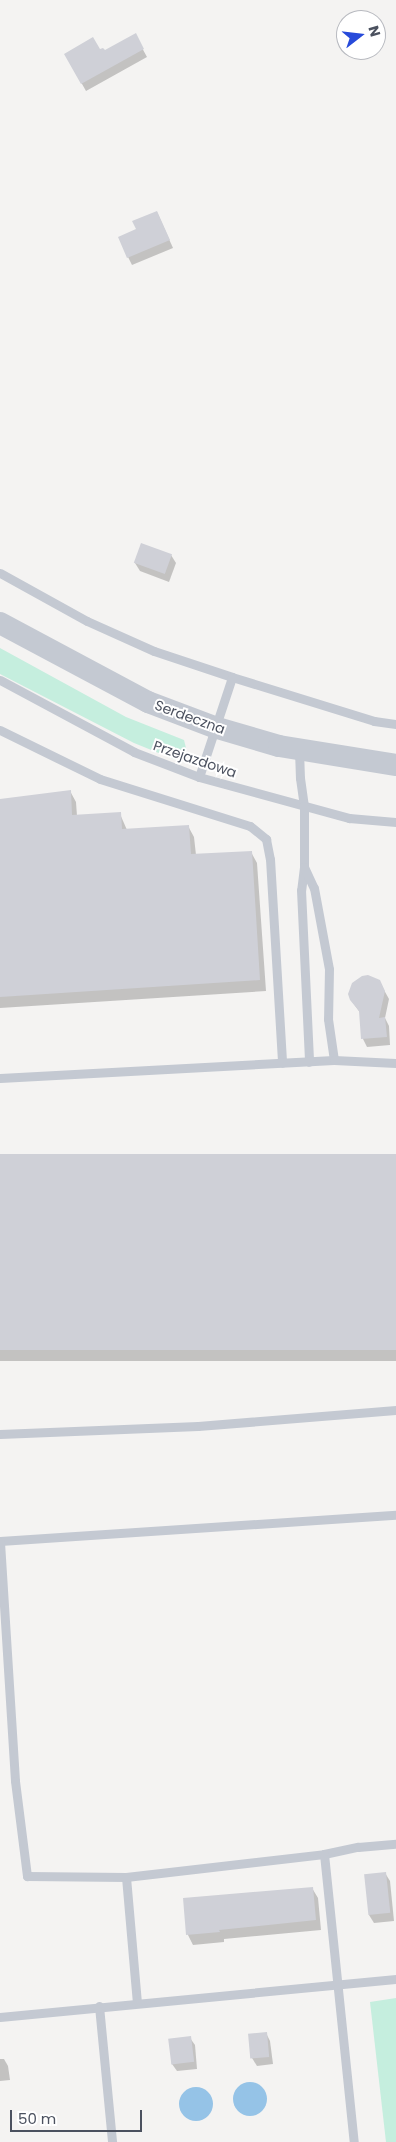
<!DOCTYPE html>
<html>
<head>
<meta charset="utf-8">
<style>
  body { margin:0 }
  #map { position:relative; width:396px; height:2142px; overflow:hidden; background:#f4f3f2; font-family:Poppins,sans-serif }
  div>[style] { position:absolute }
  .green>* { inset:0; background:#c5eede }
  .water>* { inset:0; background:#95c3e7 }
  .round { border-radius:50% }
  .shadow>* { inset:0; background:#0003; transform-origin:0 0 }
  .building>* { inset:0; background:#cfd0d7; transform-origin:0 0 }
  .service>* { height:9px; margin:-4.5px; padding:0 4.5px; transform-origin:4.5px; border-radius:4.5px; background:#c4c9d2 }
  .tertiary>* { height:22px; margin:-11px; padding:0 11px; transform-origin:11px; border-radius:11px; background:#c4c9d2 }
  span { translate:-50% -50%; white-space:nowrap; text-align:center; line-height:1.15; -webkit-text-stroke:4px #fff; paint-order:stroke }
  .street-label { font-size:14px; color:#4b515f }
  .north { position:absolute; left:336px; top:10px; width:50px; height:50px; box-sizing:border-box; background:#fff; border:1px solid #b7b9bf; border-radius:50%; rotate:74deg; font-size:14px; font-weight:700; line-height:20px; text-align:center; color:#4b515f }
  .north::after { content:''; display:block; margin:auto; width:18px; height:22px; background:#274ada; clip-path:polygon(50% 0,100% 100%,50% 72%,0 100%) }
  .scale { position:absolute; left:10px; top:2110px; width:132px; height:22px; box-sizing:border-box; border:2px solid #4b515f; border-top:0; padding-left:6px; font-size:15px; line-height:18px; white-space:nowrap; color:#4b515f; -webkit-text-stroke:4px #fff; paint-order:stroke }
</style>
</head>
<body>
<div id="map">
  <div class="green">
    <div style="clip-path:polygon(0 648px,126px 717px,184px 740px,186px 748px,181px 762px,134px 743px,0 674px)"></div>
    <div style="clip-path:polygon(396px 1998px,396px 2142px,386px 2142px,370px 2002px)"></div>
  </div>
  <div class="water">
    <div class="round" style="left:233px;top:2082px;width:34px;height:34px"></div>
    <div class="round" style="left:179px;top:2087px;width:34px;height:34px"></div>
  </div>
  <div class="shadow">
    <div style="clip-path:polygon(135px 35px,147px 57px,86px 91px,65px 54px,104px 52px)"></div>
    <div style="clip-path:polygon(157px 212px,173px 248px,132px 265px,128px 257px,137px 230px)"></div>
    <div style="clip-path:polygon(171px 555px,176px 563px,169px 582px,140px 571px,135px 563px)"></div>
    <div style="clip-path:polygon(70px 791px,76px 802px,77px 816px,120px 814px,127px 830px,188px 826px,194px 837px,196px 855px,251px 852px,257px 863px,266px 991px,0 1008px,0 800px)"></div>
    <div style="clip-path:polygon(379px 981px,389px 999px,385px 1018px,389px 1026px,390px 1045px,367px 1047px,363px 1039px,361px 1014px,351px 1000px)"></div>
    <div style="left:396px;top:1155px;width:206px;height:396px;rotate:90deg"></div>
    <div style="clip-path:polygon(385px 1873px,390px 1881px,394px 1921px,374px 1923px,369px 1915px)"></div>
    <div style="clip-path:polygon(312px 1888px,318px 1898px,321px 1930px,224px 1939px,224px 1942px,193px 1945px,188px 1935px,184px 1899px)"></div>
    <div style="clip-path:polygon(266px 2033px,270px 2041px,273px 2064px,257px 2066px,252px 2058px)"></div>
    <div style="clip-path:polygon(190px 2038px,195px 2045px,197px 2069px,177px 2071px,172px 2064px)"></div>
    <div style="clip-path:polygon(0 2059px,4px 2059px,8px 2066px,10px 2080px,0 2081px)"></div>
  </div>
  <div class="building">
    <div style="clip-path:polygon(136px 33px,144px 49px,81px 84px,64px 54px,93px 37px,100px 49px,103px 48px,105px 50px)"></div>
    <div style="clip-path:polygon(157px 211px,170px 240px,127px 258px,118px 237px,136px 229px,132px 221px)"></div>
    <div style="left:141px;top:543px;width:33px;height:21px;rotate:20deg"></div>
    <div style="clip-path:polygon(71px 790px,72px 815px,121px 812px,122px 829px,189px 825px,191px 854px,252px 851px,260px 980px,0 997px,0 799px)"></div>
    <div style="clip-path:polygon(368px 975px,380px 980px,385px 991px,379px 1018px,385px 1017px,387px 1037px,361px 1039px,359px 1011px,350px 1000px,348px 994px,352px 983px,362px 976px)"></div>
    <div style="left:396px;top:1154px;width:196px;height:396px;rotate:90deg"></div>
    <div style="left:386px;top:1872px;width:41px;height:22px;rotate:84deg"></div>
    <div style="clip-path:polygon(313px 1887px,316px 1920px,219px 1930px,220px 1932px,186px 1935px,183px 1898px)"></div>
    <div style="left:267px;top:2032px;width:25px;height:19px;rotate:85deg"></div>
    <div style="left:191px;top:2036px;width:26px;height:23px;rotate:83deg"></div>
  </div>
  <div class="service">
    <div style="left:0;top:573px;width:99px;rotate:28.9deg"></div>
    <div style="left:87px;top:621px;width:73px;rotate:24.1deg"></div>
    <div style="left:154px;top:651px;width:82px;rotate:18.4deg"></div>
    <div style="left:232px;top:677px;width:149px;rotate:17.2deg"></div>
    <div style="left:374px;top:721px;width:22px;rotate:8deg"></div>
    <div style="left:0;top:680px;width:152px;rotate:28.2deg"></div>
    <div style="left:134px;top:752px;width:70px;rotate:21deg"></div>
    <div style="left:199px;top:777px;width:156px;rotate:15.3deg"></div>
    <div style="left:349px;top:818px;width:47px;rotate:4.9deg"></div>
    <div style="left:0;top:730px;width:111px;rotate:26.1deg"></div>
    <div style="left:100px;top:779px;width:157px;rotate:17.4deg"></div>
    <div style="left:250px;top:826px;width:21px;rotate:39deg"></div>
    <div style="left:266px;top:839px;width:20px;rotate:79deg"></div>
    <div style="left:270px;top:859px;width:204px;rotate:86.6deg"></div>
    <div style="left:299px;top:750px;width:28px;rotate:88deg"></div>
    <div style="left:300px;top:778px;width:28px;rotate:82deg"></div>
    <div style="left:304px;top:806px;width:61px;rotate:90deg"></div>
    <div style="left:304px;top:867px;width:23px;rotate:97deg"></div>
    <div style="left:301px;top:890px;width:172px;rotate:87.3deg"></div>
    <div style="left:199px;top:777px;width:105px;rotate:-71.7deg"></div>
    <div style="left:304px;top:867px;width:23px;rotate:65deg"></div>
    <div style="left:314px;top:888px;width:82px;rotate:79.5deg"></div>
    <div style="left:329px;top:969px;width:50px;rotate:91.1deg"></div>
    <div style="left:328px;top:1019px;width:41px;rotate:81.7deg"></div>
    <div style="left:0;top:1078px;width:334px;rotate:-3.1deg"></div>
    <div style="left:334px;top:1060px;width:62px;rotate:2.8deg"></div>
    <div style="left:0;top:1434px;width:198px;rotate:-2.3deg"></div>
    <div style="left:198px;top:1426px;width:199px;rotate:-4.6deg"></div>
    <div style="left:0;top:1541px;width:397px;rotate:-3.8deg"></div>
    <div style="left:0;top:1542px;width:239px;rotate:86.4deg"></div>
    <div style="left:15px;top:1781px;width:96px;rotate:82.8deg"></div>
    <div style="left:27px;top:1876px;width:99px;rotate:0.6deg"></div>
    <div style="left:324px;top:1854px;width:35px;rotate:-12deg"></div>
    <div style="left:358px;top:1847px;width:38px;rotate:-5deg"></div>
    <div style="left:137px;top:2003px;width:126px;rotate:-95deg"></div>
    <div style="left:126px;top:1877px;width:199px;rotate:-6.6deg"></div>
    <div style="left:324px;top:1854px;width:290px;rotate:84.1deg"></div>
    <div style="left:99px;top:2006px;width:137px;rotate:84.5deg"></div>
    <div style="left:0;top:2017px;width:398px;rotate:-5.5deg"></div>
  </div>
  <div class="tertiary">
    <div style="left:0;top:623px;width:168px;rotate:28.1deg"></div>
    <div style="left:148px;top:702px;width:71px;rotate:20.7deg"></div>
    <div style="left:214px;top:727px;width:68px;rotate:16.3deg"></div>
    <div style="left:279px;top:746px;width:119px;rotate:9.2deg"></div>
  </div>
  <div class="street-label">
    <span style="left:190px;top:717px;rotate:20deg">Serdeczna</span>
    <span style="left:195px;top:759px;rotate:19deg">Przejazdowa</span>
  </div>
  <div class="north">N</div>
  <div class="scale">50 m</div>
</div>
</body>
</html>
